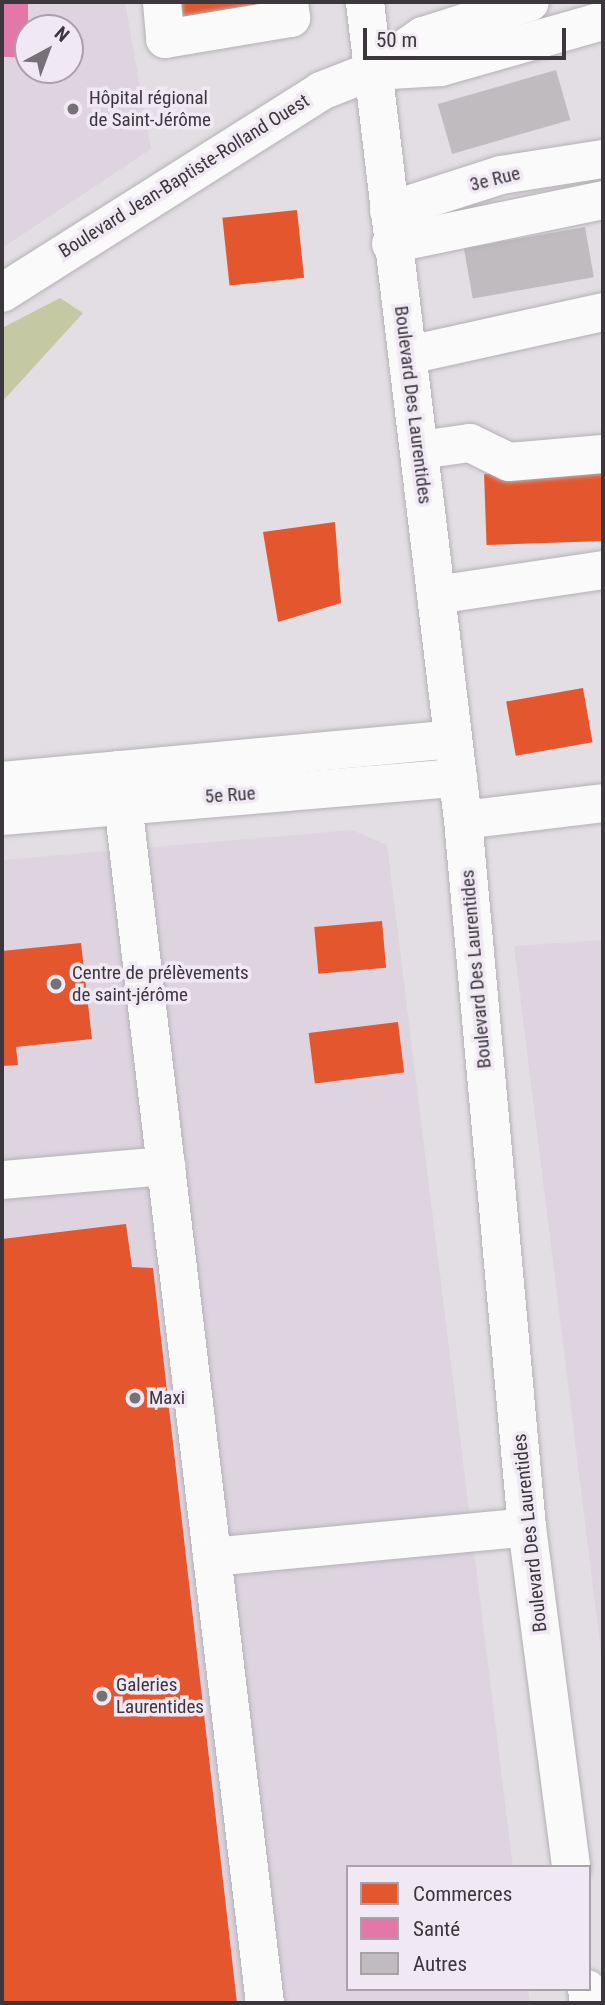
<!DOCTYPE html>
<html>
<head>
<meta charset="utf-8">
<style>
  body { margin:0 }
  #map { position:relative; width:605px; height:2005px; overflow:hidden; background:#e2dee3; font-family:"Roboto Condensed",sans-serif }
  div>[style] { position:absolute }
  .built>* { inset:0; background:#ddd4e0 }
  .forest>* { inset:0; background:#c5c9a3 }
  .shops>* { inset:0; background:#e4572e; transform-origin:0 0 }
  .health>* { inset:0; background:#e377a8; transform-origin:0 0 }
  .building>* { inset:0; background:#bfbbbf; transform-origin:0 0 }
  .roads { filter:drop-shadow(0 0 2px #b4b1b5) drop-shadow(0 0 2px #b4b1b5) }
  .minor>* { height:38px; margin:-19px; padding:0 19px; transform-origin:19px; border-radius:19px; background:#fbfafb }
  .major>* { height:38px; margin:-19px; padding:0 19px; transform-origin:19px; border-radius:19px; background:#fbfafb }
  .dots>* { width:19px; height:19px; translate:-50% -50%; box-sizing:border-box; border:4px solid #f0e8f3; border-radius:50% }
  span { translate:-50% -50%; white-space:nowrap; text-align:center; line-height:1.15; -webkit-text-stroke:7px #f0e8f3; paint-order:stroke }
  .poi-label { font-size:19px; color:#3b373c }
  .left { translate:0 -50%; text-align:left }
  .street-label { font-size:19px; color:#3b373c }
  .frame { position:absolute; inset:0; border:4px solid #3b373c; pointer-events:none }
  .legend { position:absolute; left:346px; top:1865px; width:245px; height:126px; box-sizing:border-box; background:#f0e8f3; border:2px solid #a8a1aa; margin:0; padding:9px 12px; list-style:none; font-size:21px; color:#3b373c }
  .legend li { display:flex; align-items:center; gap:14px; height:35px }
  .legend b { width:35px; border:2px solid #a8a1aa }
  .north { position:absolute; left:14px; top:14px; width:70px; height:70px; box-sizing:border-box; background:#f0e8f3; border:2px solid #a8a1aa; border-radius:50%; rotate:41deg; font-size:19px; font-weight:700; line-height:28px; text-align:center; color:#3b373c }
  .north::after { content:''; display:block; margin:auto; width:24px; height:32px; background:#757176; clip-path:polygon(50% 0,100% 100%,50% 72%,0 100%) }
  .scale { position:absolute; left:363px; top:28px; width:203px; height:32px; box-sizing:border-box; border:4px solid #3b373c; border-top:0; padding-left:9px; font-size:21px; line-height:24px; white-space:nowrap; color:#3b373c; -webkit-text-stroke:5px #f0e8f3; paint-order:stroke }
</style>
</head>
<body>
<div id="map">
  <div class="built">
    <div style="clip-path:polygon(evenodd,2px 2px,125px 2px,151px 149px,2px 248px,2px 2px,28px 28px,70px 28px,70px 70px,28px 70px,28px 28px)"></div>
    <div style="clip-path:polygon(352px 830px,387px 845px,513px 1867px,348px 1867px,348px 1989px,528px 1989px,530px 2003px,2px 2003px,2px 860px)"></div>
    <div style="clip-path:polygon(603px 940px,603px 1668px,514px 946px)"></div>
  </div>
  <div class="forest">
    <div style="clip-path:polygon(60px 298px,83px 313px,2px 402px,2px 328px)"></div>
  </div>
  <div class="shops">
    <div style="clip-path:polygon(181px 2px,269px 2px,270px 11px,184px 22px)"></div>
    <div style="left:297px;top:210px;width:68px;height:75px;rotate:84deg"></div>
    <div style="left:601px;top:470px;width:71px;height:117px;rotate:88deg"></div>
    <div style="clip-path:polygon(335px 522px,341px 603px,278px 622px,263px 532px)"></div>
    <div style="left:583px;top:688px;width:55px;height:78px;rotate:80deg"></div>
    <div style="left:382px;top:921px;width:47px;height:68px;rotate:85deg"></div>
    <div style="clip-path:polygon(81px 943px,92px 1039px,16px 1047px,18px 1065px,2px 1066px,2px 951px)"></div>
    <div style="left:398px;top:1022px;width:51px;height:90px;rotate:83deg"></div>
    <div style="clip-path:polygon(126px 1224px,132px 1267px,153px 1268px,237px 2003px,2px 2003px,2px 1239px)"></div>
  </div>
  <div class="health">
    <div style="left:2px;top:2px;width:26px;height:55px"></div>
  </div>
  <div class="building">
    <div style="left:556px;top:70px;width:52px;height:123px;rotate:74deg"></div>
    <div style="left:585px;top:227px;width:51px;height:123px;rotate:80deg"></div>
  </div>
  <div class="roads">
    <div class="minor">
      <div style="left:162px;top:2px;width:37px;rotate:85deg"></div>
      <div style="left:165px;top:39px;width:128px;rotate:-9.5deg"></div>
      <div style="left:291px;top:18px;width:16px;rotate:-97deg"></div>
      <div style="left:374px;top:71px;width:67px;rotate:-3.4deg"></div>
      <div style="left:441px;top:67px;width:168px;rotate:-15.9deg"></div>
      <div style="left:389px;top:211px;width:118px;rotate:-17.8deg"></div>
      <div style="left:501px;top:175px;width:103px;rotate:-8.9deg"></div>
      <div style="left:391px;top:244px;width:217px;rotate:-11.7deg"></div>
      <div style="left:2px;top:293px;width:378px;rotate:-32.3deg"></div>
      <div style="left:321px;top:91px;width:55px;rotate:-21.4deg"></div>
      <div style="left:372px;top:71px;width:62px;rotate:-34.5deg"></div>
      <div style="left:423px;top:36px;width:112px;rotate:-17.6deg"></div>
      <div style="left:409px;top:355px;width:199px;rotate:-12.5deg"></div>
      <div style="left:420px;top:450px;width:50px;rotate:-8deg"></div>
      <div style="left:470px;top:443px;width:43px;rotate:26deg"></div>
      <div style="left:509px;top:462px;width:94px;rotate:-4.9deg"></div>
      <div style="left:436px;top:595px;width:169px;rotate:-8.5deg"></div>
      <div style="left:119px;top:770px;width:1242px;rotate:83.25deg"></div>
      <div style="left:2px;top:781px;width:453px;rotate:-5.3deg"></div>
      <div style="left:2px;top:816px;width:458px;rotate:-4.8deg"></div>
      <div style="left:463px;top:820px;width:141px;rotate:-6.9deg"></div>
      <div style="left:2px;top:1180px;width:165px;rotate:-4.9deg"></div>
      <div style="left:212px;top:1557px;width:316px;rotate:-5.4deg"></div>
    </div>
    <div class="major">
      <div style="left:365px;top:2px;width:824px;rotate:83.17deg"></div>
      <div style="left:463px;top:820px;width:710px;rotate:84.83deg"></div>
      <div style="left:527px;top:1527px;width:343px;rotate:82.6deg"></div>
      <div style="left:587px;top:1989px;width:14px;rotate:82deg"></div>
    </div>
  </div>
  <div class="dots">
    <div style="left:73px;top:109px;background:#757176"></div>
    <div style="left:56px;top:984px;background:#757176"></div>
    <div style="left:135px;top:1398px;background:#757176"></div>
    <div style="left:102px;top:1696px;background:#757176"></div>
  </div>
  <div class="poi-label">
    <span class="left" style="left:89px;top:109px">Hôpital régional<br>de Saint-Jérôme</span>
    <span class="left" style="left:72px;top:984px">Centre de prélèvements<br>de saint-jérôme</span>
    <span class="left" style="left:149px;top:1398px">Maxi</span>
    <span class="left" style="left:116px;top:1696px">Galeries<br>Laurentides</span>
  </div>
  <div class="street-label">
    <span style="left:184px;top:176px;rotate:-32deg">Boulevard Jean-Baptiste-Rolland Ouest</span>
    <span style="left:495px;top:179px;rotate:-14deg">3e Rue</span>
    <span style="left:413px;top:405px;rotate:83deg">Boulevard Des Laurentides</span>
    <span style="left:230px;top:795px;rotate:-4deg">5e Rue</span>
    <span style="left:476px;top:969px;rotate:-95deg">Boulevard Des Laurentides</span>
    <span style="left:530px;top:1533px;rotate:-96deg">Boulevard Des Laurentides</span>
  </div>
  <div class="frame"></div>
  <ul class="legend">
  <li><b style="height:19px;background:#e4572e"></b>Commerces</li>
  <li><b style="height:19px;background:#e377a8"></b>Santé</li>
  <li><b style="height:19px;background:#bfbbbf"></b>Autres</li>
  </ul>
  <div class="north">N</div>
  <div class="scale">50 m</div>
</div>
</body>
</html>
